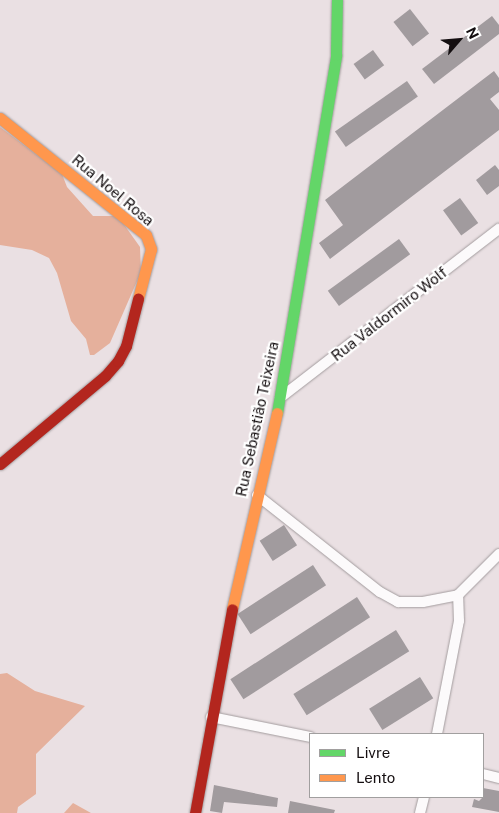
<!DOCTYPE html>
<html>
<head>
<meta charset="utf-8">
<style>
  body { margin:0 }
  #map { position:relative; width:499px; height:813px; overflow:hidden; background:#eae0e3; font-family:"Public Sans",sans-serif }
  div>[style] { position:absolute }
  .forest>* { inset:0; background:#e5b09c }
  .building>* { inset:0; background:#a19b9e; transform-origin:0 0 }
  .roads { filter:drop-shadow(0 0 1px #a39c9e) drop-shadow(0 0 1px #a39c9e) }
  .street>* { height:10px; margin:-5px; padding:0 5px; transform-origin:5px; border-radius:5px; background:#fcfafb }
  .fast>* { height:11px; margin:-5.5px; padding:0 5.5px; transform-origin:5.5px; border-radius:5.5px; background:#63d668 }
  .slow>* { height:11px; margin:-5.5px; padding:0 5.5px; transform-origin:5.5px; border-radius:5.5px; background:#ff974d }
  .jam>* { height:11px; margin:-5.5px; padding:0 5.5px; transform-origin:5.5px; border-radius:5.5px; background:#b3261e }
  span { translate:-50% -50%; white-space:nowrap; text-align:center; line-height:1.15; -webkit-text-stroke:4.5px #fff; paint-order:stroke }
  .street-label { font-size:15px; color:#140e10 }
  .legend { position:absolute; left:309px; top:733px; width:175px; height:65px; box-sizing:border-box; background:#fff; border:1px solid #a19f9f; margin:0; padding:6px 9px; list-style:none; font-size:15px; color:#140e10 }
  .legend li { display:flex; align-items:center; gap:10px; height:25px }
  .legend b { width:25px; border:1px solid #a19f9f }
  .north { position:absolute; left:434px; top:15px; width:50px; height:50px; -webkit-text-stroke:4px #fff; paint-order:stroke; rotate:63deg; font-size:14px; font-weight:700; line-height:20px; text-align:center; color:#140e10 }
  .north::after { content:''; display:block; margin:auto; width:18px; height:22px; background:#140e10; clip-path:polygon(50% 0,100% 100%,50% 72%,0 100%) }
</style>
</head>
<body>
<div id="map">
  <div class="forest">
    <div style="clip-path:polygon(0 127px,62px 174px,67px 187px,93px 216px,118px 216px,140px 247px,141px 272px,110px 343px,94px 355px,90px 355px,86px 339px,71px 321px,57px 273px,49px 258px,32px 250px,0 245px)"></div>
    <div style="clip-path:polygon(7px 673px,35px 691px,85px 706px,36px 754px,36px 794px,18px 807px,17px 813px,0 813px,0 674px)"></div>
    <div style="clip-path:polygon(73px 803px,91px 813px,64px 813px)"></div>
  </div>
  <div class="building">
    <div style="left:410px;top:9px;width:31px;height:21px;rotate:52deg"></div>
    <div style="clip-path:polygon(492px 16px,499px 25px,499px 34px,434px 84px,422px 69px)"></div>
    <div style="left:373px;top:50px;width:19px;height:24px;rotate:54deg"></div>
    <div style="clip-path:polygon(494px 71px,499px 78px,499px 92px,490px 99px,499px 110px,499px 130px,330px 259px,319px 243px,343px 225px,325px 200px)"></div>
    <div style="left:407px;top:81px;width:19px;height:88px;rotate:55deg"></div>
    <div style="clip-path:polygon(495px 165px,499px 170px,499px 186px,487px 195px,476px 180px)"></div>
    <div style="left:460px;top:198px;width:31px;height:21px;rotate:54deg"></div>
    <div style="left:399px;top:239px;width:19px;height:88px;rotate:54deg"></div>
    <div style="left:284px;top:525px;width:24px;height:29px;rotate:57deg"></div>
    <div style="left:313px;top:565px;width:24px;height:90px;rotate:57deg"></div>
    <div style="left:357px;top:597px;width:24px;height:151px;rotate:57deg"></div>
    <div style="left:396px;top:630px;width:25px;height:121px;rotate:58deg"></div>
    <div style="left:420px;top:677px;width:25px;height:60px;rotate:58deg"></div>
    <div style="clip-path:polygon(214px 785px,278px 798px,277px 807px,224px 802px,222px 813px,210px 811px)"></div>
    <div style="clip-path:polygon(483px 788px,499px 791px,499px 812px,472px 807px,474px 799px,479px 801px,483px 797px)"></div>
    <div style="clip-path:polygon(290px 801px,335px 810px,334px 813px,288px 813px)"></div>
  </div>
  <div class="roads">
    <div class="street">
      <div style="left:280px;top:398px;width:277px;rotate:-37.7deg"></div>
      <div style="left:257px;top:495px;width:157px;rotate:38.3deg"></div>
      <div style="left:380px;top:592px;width:21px;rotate:29deg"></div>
      <div style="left:398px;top:602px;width:25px"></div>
      <div style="left:423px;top:602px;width:36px;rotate:-11deg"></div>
      <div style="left:458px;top:595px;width:58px;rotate:-45deg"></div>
      <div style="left:211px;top:717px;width:101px;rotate:11.4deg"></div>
      <div style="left:437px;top:734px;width:115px;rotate:-79deg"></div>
      <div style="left:459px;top:621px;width:26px;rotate:-92deg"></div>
      <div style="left:483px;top:774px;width:16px;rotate:14deg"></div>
      <div style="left:420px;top:813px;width:16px;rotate:-76deg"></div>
    </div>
    <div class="fast">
      <div style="left:277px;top:413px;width:363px;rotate:-80.6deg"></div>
      <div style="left:336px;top:55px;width:55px;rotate:-89deg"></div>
    </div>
    <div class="slow">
      <div style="left:0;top:118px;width:187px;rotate:38.7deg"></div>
      <div style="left:146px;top:235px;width:15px;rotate:70deg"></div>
      <div style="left:151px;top:249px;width:52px;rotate:104.6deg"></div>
      <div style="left:232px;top:609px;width:201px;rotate:-77.1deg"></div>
    </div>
    <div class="jam">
      <div style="left:0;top:464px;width:137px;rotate:-40deg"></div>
      <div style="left:105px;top:376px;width:20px;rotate:-49deg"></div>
      <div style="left:118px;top:361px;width:17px;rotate:-62deg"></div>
      <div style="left:126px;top:346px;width:49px;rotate:-75.7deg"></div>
      <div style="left:195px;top:813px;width:207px;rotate:-79.7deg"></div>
    </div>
  </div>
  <div class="street-label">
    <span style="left:113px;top:190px;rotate:40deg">Rua Noel Rosa</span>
    <span style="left:389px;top:314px;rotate:-38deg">Rua Valdormiro Wolf</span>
    <span style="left:257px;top:419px;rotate:-78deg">Rua Sebastião Teixeira</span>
  </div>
  <ul class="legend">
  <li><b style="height:6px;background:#63d668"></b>Livre</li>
  <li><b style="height:6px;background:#ff974d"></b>Lento</li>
  </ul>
  <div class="north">N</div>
</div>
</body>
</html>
